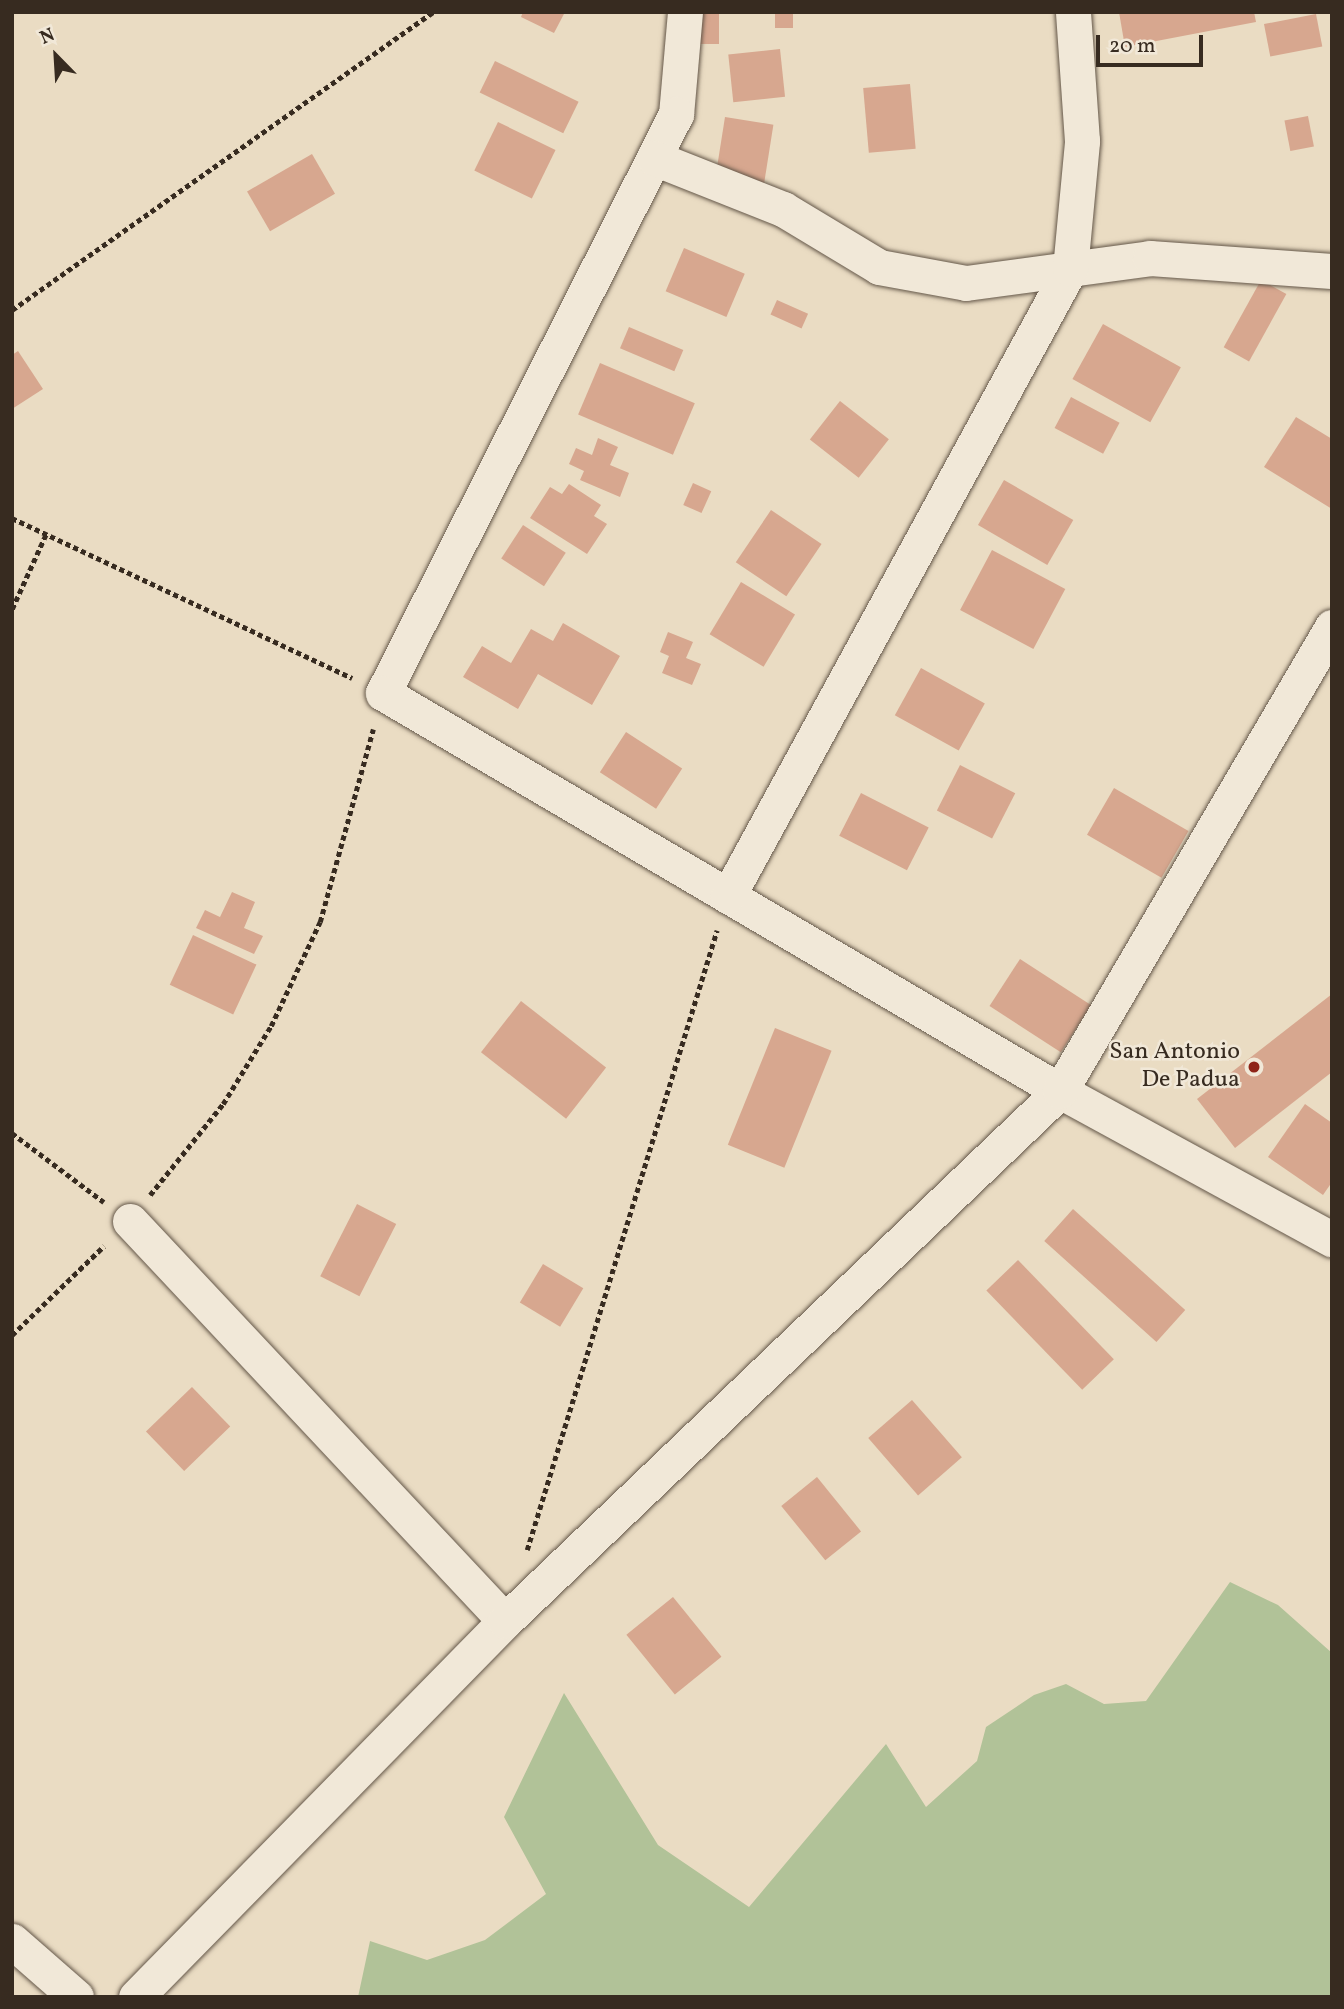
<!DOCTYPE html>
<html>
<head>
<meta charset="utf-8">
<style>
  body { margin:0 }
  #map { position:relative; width:1344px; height:2009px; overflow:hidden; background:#eadcc3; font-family:Vollkorn,serif }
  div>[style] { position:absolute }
  .green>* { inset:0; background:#b1c298 }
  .building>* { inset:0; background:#d7a78f; transform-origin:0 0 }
  .path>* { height:4.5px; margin-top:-2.25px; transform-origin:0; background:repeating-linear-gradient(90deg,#372b20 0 5px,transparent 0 8.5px) }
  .roads { filter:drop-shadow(0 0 2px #645749) drop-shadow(0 0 2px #645749) }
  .minor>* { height:35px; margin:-17.5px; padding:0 17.5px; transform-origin:17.5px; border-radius:17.5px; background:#f1e8d8 }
  .dots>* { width:19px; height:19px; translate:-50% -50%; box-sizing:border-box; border:4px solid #f1e8d8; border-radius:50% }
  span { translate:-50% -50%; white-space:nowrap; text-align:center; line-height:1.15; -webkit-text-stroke:5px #f1e8d8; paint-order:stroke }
  .poi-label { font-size:24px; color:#372b20 }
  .right { translate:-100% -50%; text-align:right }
  .frame { position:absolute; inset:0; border:14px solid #372b20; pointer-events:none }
  .north { position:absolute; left:21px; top:21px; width:70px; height:70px; -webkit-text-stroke:5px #f1e8d8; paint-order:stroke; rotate:336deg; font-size:19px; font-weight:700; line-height:28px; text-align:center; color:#372b20 }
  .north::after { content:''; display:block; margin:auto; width:24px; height:32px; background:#372b20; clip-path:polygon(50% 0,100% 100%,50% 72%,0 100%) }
  .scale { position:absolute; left:1096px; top:35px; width:107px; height:32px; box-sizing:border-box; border:4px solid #372b20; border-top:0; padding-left:9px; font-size:21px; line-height:24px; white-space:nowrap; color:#372b20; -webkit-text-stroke:5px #f1e8d8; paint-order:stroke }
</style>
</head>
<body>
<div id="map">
  <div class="green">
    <div style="clip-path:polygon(1230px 1582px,1278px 1605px,1332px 1653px,1332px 1997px,358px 1997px,370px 1941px,427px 1960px,485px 1940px,546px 1894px,504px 1817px,564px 1693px,658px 1845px,749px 1907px,886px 1744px,926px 1807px,977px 1761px,986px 1727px,1034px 1695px,1066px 1684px,1104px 1704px,1146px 1701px)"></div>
  </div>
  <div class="building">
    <div style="clip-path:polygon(523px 12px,565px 12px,554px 33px,521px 17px)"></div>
    <div style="left:695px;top:12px;width:24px;height:32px"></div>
    <div style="left:775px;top:12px;width:18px;height:16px"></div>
    <div style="clip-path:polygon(1119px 12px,1254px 12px,1256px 22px,1125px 47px)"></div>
    <div style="left:1316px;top:14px;width:33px;height:53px;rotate:79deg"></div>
    <div style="left:780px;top:49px;width:48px;height:52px;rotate:84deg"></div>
    <div style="left:495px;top:61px;width:93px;height:35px;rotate:26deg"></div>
    <div style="left:910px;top:84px;width:65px;height:47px;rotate:85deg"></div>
    <div style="left:1308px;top:116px;width:31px;height:24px;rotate:79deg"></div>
    <div style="left:725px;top:117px;width:49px;height:60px;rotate:9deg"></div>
    <div style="left:498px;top:122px;width:64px;height:54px;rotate:26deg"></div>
    <div style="left:312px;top:154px;width:46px;height:75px;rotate:60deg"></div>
    <div style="left:684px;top:248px;width:66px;height:47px;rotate:23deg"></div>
    <div style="left:1261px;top:280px;width:29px;height:77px;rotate:29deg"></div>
    <div style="left:777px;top:300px;width:34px;height:16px;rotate:24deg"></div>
    <div style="left:1103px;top:324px;width:89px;height:63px;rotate:29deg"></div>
    <div style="left:629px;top:327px;width:59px;height:23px;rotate:23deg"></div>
    <div style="clip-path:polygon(18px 351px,43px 389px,12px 409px,12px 355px)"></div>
    <div style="left:600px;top:363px;width:103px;height:56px;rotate:23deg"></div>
    <div style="left:1071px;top:397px;width:55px;height:35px;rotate:28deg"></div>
    <div style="left:840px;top:401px;width:62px;height:49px;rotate:38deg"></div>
    <div style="clip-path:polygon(1296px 417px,1332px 439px,1332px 509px,1264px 467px)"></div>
    <div style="clip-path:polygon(598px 438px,618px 447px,610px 465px,629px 473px,620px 497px,580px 480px,584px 471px,569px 464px,576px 448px,592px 455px)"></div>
    <div style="left:1004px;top:480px;width:80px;height:52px;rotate:30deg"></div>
    <div style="left:693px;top:483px;width:20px;height:24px;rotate:24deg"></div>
    <div style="clip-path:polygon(569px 484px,601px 505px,594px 516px,607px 524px,587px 554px,530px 518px,550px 487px,562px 494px)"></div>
    <div style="left:771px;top:510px;width:61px;height:63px;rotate:34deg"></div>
    <div style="left:523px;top:525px;width:51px;height:40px;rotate:33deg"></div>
    <div style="left:992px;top:550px;width:83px;height:68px;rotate:28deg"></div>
    <div style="left:741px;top:582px;width:63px;height:61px;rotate:31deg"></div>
    <div style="clip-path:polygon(563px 623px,620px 656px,592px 705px,538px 674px,518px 709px,463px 677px,482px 646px,511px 663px,531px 629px,553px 641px)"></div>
    <div style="clip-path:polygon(668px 632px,693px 642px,686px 658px,701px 664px,692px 685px,662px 673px,669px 656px,660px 652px)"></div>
    <div style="left:921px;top:668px;width:73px;height:54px;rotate:29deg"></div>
    <div style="left:626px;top:732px;width:67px;height:48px;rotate:33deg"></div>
    <div style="left:960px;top:765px;width:62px;height:51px;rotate:27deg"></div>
    <div style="left:1114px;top:788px;width:86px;height:54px;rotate:30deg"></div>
    <div style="left:861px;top:793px;width:76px;height:48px;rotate:27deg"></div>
    <div style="clip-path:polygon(232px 892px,255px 902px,244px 928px,263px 936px,254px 954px,196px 928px,205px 910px,220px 917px)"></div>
    <div style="left:193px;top:935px;width:70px;height:55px;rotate:25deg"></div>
    <div style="left:1020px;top:959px;width:85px;height:56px;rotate:33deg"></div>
    <div style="clip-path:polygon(1332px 994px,1332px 1072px,1235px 1148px,1197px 1099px)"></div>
    <div style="left:521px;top:1001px;width:108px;height:65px;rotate:38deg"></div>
    <div style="left:775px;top:1028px;width:61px;height:126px;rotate:22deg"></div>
    <div style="clip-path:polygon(1305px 1104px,1332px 1123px,1332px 1182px,1323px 1195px,1268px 1157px)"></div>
    <div style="left:357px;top:1204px;width:44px;height:81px;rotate:27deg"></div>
    <div style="left:1073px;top:1209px;width:151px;height:43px;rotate:42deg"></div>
    <div style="left:1018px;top:1260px;width:138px;height:44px;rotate:46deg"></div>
    <div style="left:543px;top:1264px;width:47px;height:45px;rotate:31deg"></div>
    <div style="left:192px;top:1387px;width:55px;height:64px;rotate:46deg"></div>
    <div style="left:912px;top:1400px;width:76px;height:58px;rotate:49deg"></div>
    <div style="left:817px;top:1477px;width:70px;height:46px;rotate:51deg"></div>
    <div style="left:673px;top:1597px;width:77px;height:60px;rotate:51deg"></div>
  </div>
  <div class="path">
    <div style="left:12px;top:310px;width:516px;rotate:-35.29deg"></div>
    <div style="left:12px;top:518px;width:376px;rotate:25.2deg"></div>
    <div style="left:12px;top:609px;width:82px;rotate:-65.6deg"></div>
    <div style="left:12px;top:1133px;width:115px;rotate:36.9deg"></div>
    <div style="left:150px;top:1195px;width:117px;rotate:-51.3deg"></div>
    <div style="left:223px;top:1104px;width:92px;rotate:-58.4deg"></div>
    <div style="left:271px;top:1026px;width:115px;rotate:-64.8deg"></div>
    <div style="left:320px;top:922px;width:200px;rotate:-74.6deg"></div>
    <div style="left:12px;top:1335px;width:128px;rotate:-44.1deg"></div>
    <div style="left:527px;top:1550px;width:648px;rotate:-72.96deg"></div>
  </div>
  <div class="roads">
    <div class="minor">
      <div style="left:685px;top:12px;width:102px;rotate:95deg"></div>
      <div style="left:676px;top:114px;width:649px;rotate:116.84deg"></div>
      <div style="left:383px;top:693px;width:785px;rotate:30.45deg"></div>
      <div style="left:1060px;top:1091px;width:310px;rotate:28.6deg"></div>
      <div style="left:654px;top:158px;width:139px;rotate:21.6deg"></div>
      <div style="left:783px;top:209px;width:112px;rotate:31.1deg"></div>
      <div style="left:879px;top:267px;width:88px;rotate:10.4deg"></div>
      <div style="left:966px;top:283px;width:186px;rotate:-7.7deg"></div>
      <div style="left:1150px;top:258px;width:182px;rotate:4.1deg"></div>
      <div style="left:728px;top:896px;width:714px;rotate:-61.39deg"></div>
      <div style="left:1070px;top:269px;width:129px;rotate:-84.6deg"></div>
      <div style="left:1082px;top:141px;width:129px;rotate:-94deg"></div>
      <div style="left:130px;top:1221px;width:548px;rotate:46.85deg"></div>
      <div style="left:12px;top:1941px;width:85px;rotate:41.2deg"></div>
      <div style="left:136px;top:1997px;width:527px;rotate:-45.54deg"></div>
      <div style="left:505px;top:1621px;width:767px;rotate:-43.68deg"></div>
      <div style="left:1060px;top:1091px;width:538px;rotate:-59.62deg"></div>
    </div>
  </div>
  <div class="dots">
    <div style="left:1254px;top:1067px;background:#8f2418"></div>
  </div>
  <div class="poi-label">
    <span class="right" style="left:1240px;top:1067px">San Antonio<br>De Padua</span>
  </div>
  <div class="frame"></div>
  <div class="north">N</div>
  <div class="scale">20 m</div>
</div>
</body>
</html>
